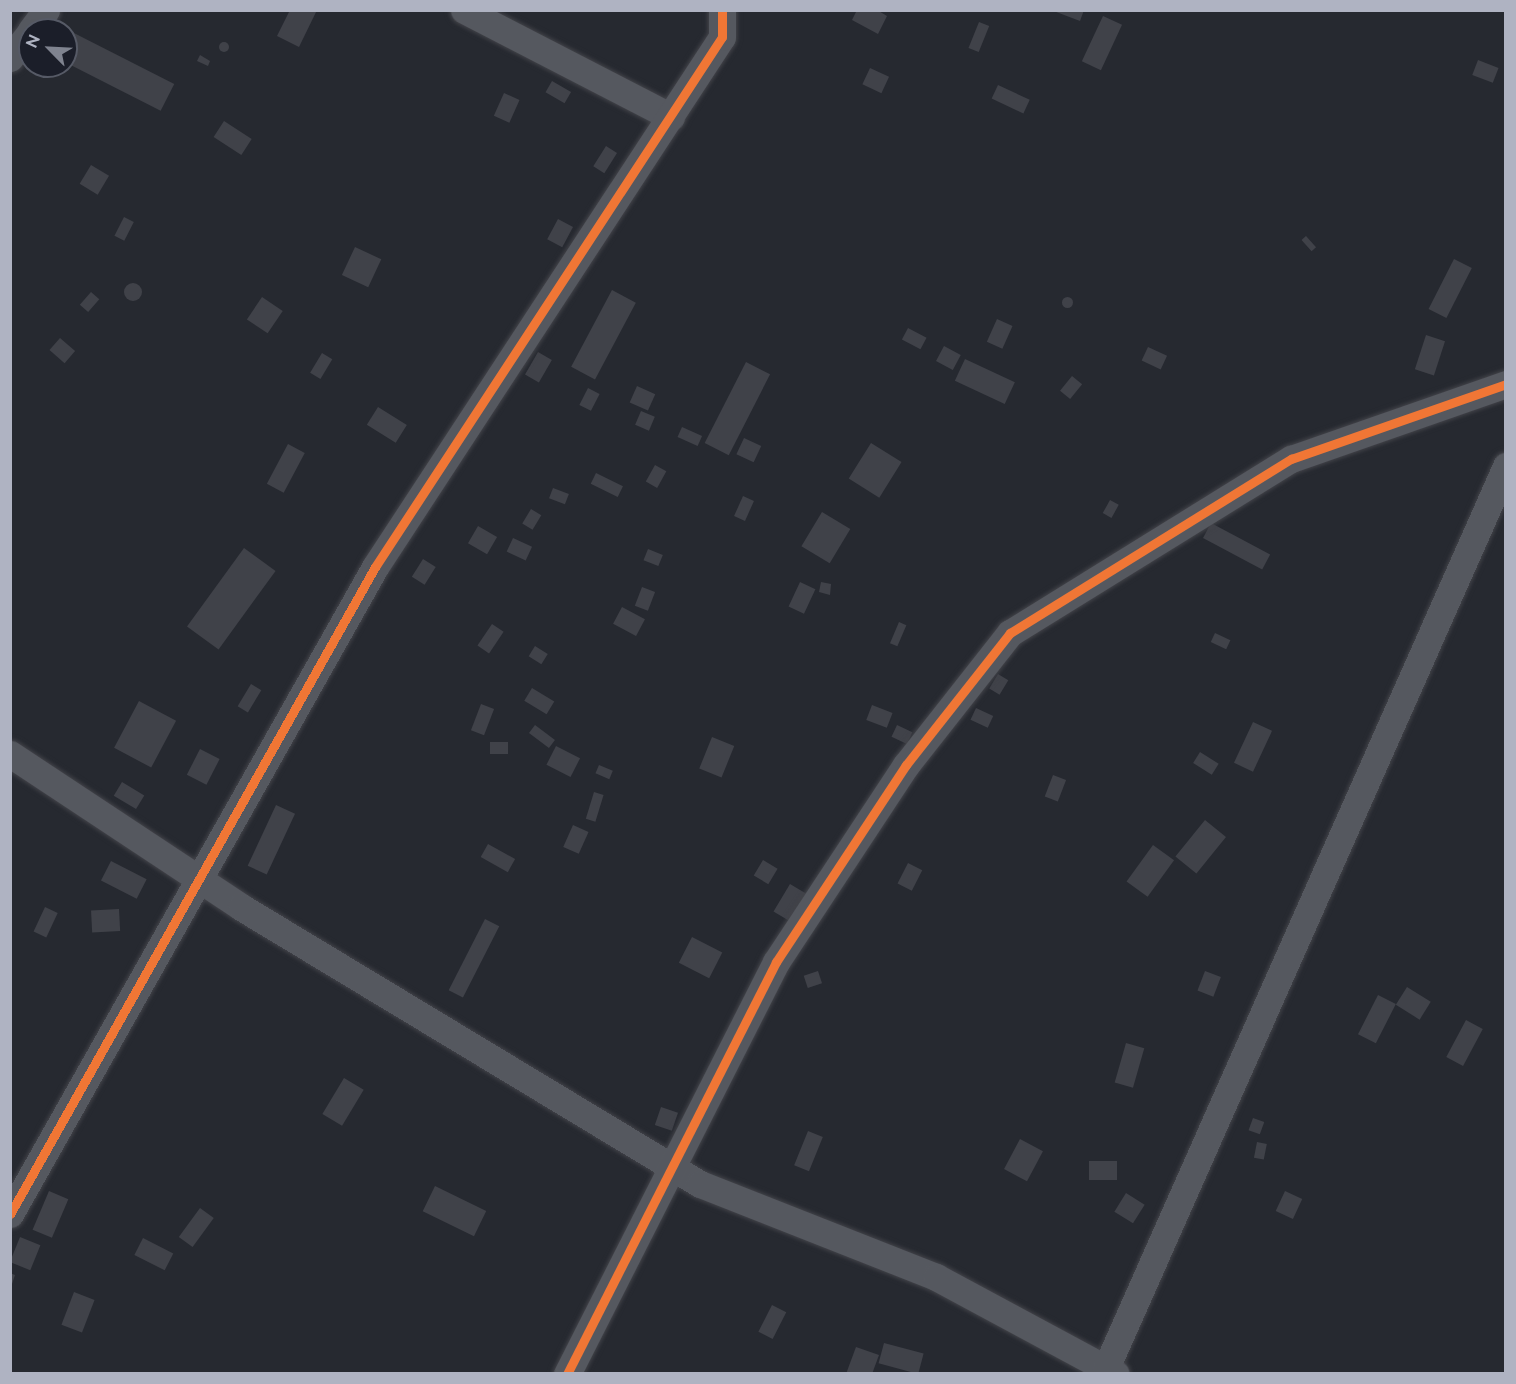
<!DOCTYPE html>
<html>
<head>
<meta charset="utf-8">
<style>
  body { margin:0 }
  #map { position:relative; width:1516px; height:1384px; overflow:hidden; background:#262930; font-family:Raleway,sans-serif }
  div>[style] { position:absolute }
  .building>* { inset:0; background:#404249; transform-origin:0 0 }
  .round { border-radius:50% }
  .roads { filter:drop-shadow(0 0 2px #424349) drop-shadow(0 0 2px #424349) }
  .street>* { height:27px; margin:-13.5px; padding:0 13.5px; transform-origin:13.5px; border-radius:13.5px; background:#55585f }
  .cycleway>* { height:9px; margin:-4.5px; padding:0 4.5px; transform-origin:4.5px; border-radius:4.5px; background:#f07635 }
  span { translate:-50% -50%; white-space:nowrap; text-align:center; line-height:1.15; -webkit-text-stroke:6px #1b1e29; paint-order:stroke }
  .frame { position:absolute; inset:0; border:12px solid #afb3c2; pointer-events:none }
  .north { position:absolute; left:18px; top:18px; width:60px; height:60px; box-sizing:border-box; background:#1b1e29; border:2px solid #565a66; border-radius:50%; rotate:294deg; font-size:16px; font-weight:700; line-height:24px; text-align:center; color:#afb3c2 }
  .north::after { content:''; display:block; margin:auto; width:21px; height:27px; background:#7f838f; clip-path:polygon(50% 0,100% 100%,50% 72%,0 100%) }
</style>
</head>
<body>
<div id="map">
  <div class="building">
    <div style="clip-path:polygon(290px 10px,317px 10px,299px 47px,277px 36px)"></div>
    <div style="clip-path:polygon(857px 10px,877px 10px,887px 16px,878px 34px,852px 20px)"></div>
    <div style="clip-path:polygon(1051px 10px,1084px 10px,1080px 21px)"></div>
    <div style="left:1103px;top:16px;width:21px;height:50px;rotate:25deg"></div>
    <div style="left:979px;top:22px;width:11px;height:28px;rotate:22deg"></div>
    <div style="left:70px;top:31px;width:117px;height:30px;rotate:27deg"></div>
    <div class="round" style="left:219px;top:42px;width:10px;height:10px"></div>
    <div style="clip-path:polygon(200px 55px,210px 61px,208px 66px,197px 61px)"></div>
    <div style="left:1478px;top:60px;width:22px;height:16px;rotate:21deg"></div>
    <div style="left:870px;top:68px;width:21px;height:18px;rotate:25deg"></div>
    <div style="left:552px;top:81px;width:22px;height:13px;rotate:30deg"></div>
    <div style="left:998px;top:85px;width:35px;height:15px;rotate:25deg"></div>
    <div style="left:504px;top:93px;width:17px;height:25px;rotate:24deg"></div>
    <div style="left:224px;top:121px;width:33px;height:19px;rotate:33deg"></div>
    <div style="left:606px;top:146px;width:13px;height:24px;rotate:32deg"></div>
    <div style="left:91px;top:165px;width:21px;height:22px;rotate:31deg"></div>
    <div style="left:124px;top:217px;width:11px;height:21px;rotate:27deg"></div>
    <div style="left:558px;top:219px;width:17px;height:23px;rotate:28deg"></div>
    <div style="left:1306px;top:236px;width:15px;height:6px;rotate:48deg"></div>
    <div style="left:355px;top:247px;width:29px;height:31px;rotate:25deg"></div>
    <div style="left:1454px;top:259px;width:20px;height:56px;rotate:27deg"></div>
    <div class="round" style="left:124px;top:283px;width:18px;height:18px"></div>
    <div style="left:612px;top:290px;width:27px;height:87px;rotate:28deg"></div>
    <div style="left:91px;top:292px;width:11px;height:17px;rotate:41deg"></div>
    <div class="round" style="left:1061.5px;top:296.5px;width:11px;height:11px"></div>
    <div style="left:262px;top:297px;width:25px;height:27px;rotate:34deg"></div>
    <div style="left:997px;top:319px;width:17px;height:25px;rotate:24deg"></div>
    <div style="left:908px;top:328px;width:21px;height:13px;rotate:28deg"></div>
    <div style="left:1426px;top:335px;width:20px;height:36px;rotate:18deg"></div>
    <div style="left:60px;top:338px;width:20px;height:16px;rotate:41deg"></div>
    <div style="left:944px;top:346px;width:19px;height:17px;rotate:28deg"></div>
    <div style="left:1148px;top:347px;width:21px;height:15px;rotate:25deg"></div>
    <div style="left:538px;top:352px;width:16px;height:26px;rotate:30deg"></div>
    <div style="left:322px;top:353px;width:12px;height:23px;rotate:31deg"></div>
    <div style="left:965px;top:359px;width:55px;height:24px;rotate:25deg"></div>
    <div style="left:746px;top:362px;width:27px;height:91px;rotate:27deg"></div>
    <div style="left:1072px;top:376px;width:13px;height:19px;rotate:39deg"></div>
    <div style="left:637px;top:386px;width:20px;height:18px;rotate:24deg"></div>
    <div style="left:588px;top:388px;width:13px;height:19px;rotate:27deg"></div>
    <div style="left:378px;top:407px;width:34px;height:21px;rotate:32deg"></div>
    <div style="left:641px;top:411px;width:15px;height:15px;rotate:23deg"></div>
    <div style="left:682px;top:427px;width:22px;height:11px;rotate:24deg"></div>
    <div style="left:744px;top:438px;width:19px;height:18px;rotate:25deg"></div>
    <div style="left:871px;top:443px;width:36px;height:42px;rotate:32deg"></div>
    <div style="left:288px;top:444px;width:19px;height:45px;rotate:28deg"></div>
    <div style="left:655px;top:465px;width:13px;height:19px;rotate:29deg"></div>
    <div style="left:596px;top:473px;width:30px;height:12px;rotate:26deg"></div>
    <div style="left:553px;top:488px;width:17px;height:11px;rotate:21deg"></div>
    <div style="left:743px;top:496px;width:12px;height:22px;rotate:24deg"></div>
    <div style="left:1110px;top:500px;width:10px;height:15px;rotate:29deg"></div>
    <div style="left:531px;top:509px;width:12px;height:17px;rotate:31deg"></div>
    <div style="left:822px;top:512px;width:33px;height:40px;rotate:31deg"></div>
    <div style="left:1211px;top:523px;width:67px;height:17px;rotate:28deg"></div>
    <div style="left:478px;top:526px;width:22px;height:20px;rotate:30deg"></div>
    <div style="left:513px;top:538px;width:21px;height:15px;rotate:25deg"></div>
    <div style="left:244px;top:548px;width:39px;height:97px;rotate:36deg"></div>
    <div style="left:648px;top:549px;width:16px;height:12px;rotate:22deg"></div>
    <div style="left:423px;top:559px;width:15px;height:21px;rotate:32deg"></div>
    <div style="left:800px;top:582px;width:17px;height:27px;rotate:25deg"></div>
    <div style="clip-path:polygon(821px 582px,831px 584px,830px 595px,819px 592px)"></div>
    <div style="left:642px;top:587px;width:14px;height:20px;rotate:21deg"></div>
    <div style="left:622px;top:607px;width:26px;height:19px;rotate:28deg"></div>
    <div style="left:899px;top:622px;width:8px;height:23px;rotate:23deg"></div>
    <div style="left:492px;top:624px;width:14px;height:26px;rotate:34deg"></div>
    <div style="left:1215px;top:633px;width:17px;height:10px;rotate:25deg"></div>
    <div style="left:535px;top:646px;width:15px;height:12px;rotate:32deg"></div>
    <div style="left:998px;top:674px;width:12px;height:17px;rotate:31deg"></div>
    <div style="left:251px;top:684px;width:12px;height:26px;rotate:31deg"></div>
    <div style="left:532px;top:688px;width:26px;height:15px;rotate:31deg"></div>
    <div style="left:139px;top:701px;width:42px;height:53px;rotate:28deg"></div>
    <div style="left:481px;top:704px;width:14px;height:28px;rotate:21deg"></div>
    <div style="left:872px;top:705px;width:22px;height:16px;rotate:21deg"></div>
    <div style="left:976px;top:708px;width:19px;height:13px;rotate:25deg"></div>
    <div style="left:1253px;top:722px;width:21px;height:45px;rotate:25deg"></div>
    <div style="left:535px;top:725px;width:25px;height:10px;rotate:37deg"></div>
    <div style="left:897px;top:725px;width:17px;height:13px;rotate:25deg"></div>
    <div style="left:712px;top:737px;width:24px;height:34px;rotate:22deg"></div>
    <div style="left:490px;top:742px;width:18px;height:12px"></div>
    <div style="left:556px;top:746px;width:27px;height:21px;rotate:27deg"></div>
    <div style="left:200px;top:749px;width:22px;height:29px;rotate:27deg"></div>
    <div style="left:1200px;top:752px;width:22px;height:13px;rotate:32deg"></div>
    <div style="left:599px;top:765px;width:15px;height:9px;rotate:23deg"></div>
    <div style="left:1053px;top:775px;width:14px;height:23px;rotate:21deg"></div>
    <div style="left:122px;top:782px;width:26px;height:16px;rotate:31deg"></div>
    <div style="left:594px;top:792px;width:10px;height:28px;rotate:17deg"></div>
    <div style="left:276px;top:805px;width:21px;height:67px;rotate:25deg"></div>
    <div style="left:1205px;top:820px;width:27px;height:47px;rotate:39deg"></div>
    <div style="left:573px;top:825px;width:17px;height:24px;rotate:24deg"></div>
    <div style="left:488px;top:844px;width:31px;height:15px;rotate:29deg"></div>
    <div style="left:1153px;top:845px;width:26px;height:45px;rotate:36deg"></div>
    <div style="left:763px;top:860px;width:17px;height:18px;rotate:31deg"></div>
    <div style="left:111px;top:861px;width:40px;height:22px;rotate:27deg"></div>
    <div style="left:908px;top:863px;width:16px;height:23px;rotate:27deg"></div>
    <div style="left:790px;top:884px;width:21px;height:32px;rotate:31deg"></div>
    <div style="left:45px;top:907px;width:14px;height:27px;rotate:25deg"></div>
    <div style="left:119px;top:909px;width:22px;height:28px;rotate:87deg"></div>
    <div style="left:485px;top:919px;width:16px;height:80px;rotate:27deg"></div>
    <div style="left:692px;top:937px;width:34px;height:29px;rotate:27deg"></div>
    <div style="left:818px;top:971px;width:13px;height:15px;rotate:72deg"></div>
    <div style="left:1205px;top:971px;width:17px;height:21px;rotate:21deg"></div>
    <div style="left:1407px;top:987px;width:28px;height:21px;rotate:32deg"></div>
    <div style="left:1378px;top:995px;width:20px;height:44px;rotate:27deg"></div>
    <div style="left:1466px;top:1020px;width:19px;height:42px;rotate:28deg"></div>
    <div style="left:1126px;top:1043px;width:19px;height:41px;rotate:16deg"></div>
    <div style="left:344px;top:1078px;width:23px;height:42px;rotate:31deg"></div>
    <div style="left:661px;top:1107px;width:18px;height:19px;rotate:19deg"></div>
    <div style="left:1253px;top:1118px;width:12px;height:13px;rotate:20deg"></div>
    <div style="left:808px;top:1131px;width:16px;height:37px;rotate:22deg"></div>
    <div style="left:1020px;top:1139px;width:26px;height:34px;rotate:28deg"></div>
    <div style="left:1257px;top:1142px;width:10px;height:16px;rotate:11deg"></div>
    <div style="left:1089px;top:1161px;width:28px;height:19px"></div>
    <div style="left:435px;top:1186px;width:57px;height:28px;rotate:26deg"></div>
    <div style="left:49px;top:1191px;width:21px;height:42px;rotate:23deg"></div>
    <div style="left:1285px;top:1191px;width:19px;height:22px;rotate:25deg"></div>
    <div style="left:1126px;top:1193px;width:22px;height:22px;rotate:32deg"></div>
    <div style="left:200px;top:1208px;width:17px;height:36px;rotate:36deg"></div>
    <div style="left:20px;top:1237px;width:22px;height:27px;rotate:22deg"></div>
    <div style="left:143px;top:1238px;width:34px;height:19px;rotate:27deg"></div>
    <div style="clip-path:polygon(10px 1273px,15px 1275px,11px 1287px,10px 1287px)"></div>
    <div style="left:74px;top:1292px;width:22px;height:35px;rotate:21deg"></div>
    <div style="left:772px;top:1305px;width:16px;height:30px;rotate:27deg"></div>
    <div style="left:884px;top:1343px;width:41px;height:21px;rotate:15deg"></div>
    <div style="clip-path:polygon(856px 1347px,879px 1355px,872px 1374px,846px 1374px)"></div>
  </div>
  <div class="roads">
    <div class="street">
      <div style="left:464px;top:10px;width:233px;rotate:27.3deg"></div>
      <div style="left:31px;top:30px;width:25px;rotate:-53deg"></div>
      <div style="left:10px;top:58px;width:33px;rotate:-52deg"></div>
      <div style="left:10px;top:754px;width:277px;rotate:33.5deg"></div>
      <div style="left:241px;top:907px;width:536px;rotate:31.11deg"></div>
      <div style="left:700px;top:1184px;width:254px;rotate:21.5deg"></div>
      <div style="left:936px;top:1277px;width:204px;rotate:28.3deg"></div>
      <div style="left:10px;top:1214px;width:743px;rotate:-60.57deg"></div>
      <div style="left:375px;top:567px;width:633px;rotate:-56.79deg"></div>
      <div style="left:722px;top:37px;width:27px;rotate:-90deg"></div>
      <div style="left:1106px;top:1368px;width:987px;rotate:-66.08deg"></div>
      <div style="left:567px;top:1374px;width:462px;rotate:-63.1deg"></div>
      <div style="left:776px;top:962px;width:236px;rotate:-56.6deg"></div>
      <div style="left:906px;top:765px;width:168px;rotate:-51.8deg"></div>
      <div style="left:1010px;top:633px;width:331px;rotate:-31.8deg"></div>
      <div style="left:1291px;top:459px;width:228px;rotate:-19.2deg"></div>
    </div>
  </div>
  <div class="cycleway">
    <div style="left:10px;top:1214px;width:743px;rotate:-60.57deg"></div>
    <div style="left:375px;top:567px;width:633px;rotate:-56.79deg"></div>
    <div style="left:722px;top:37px;width:27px;rotate:-90deg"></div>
    <div style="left:567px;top:1374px;width:462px;rotate:-63.1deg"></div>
    <div style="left:776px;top:962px;width:236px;rotate:-56.6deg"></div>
    <div style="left:906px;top:765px;width:168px;rotate:-51.8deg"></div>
    <div style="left:1010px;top:633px;width:331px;rotate:-31.8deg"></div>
    <div style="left:1291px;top:459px;width:228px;rotate:-19.2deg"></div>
  </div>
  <div class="frame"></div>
  <div class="north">N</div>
</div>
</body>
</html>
